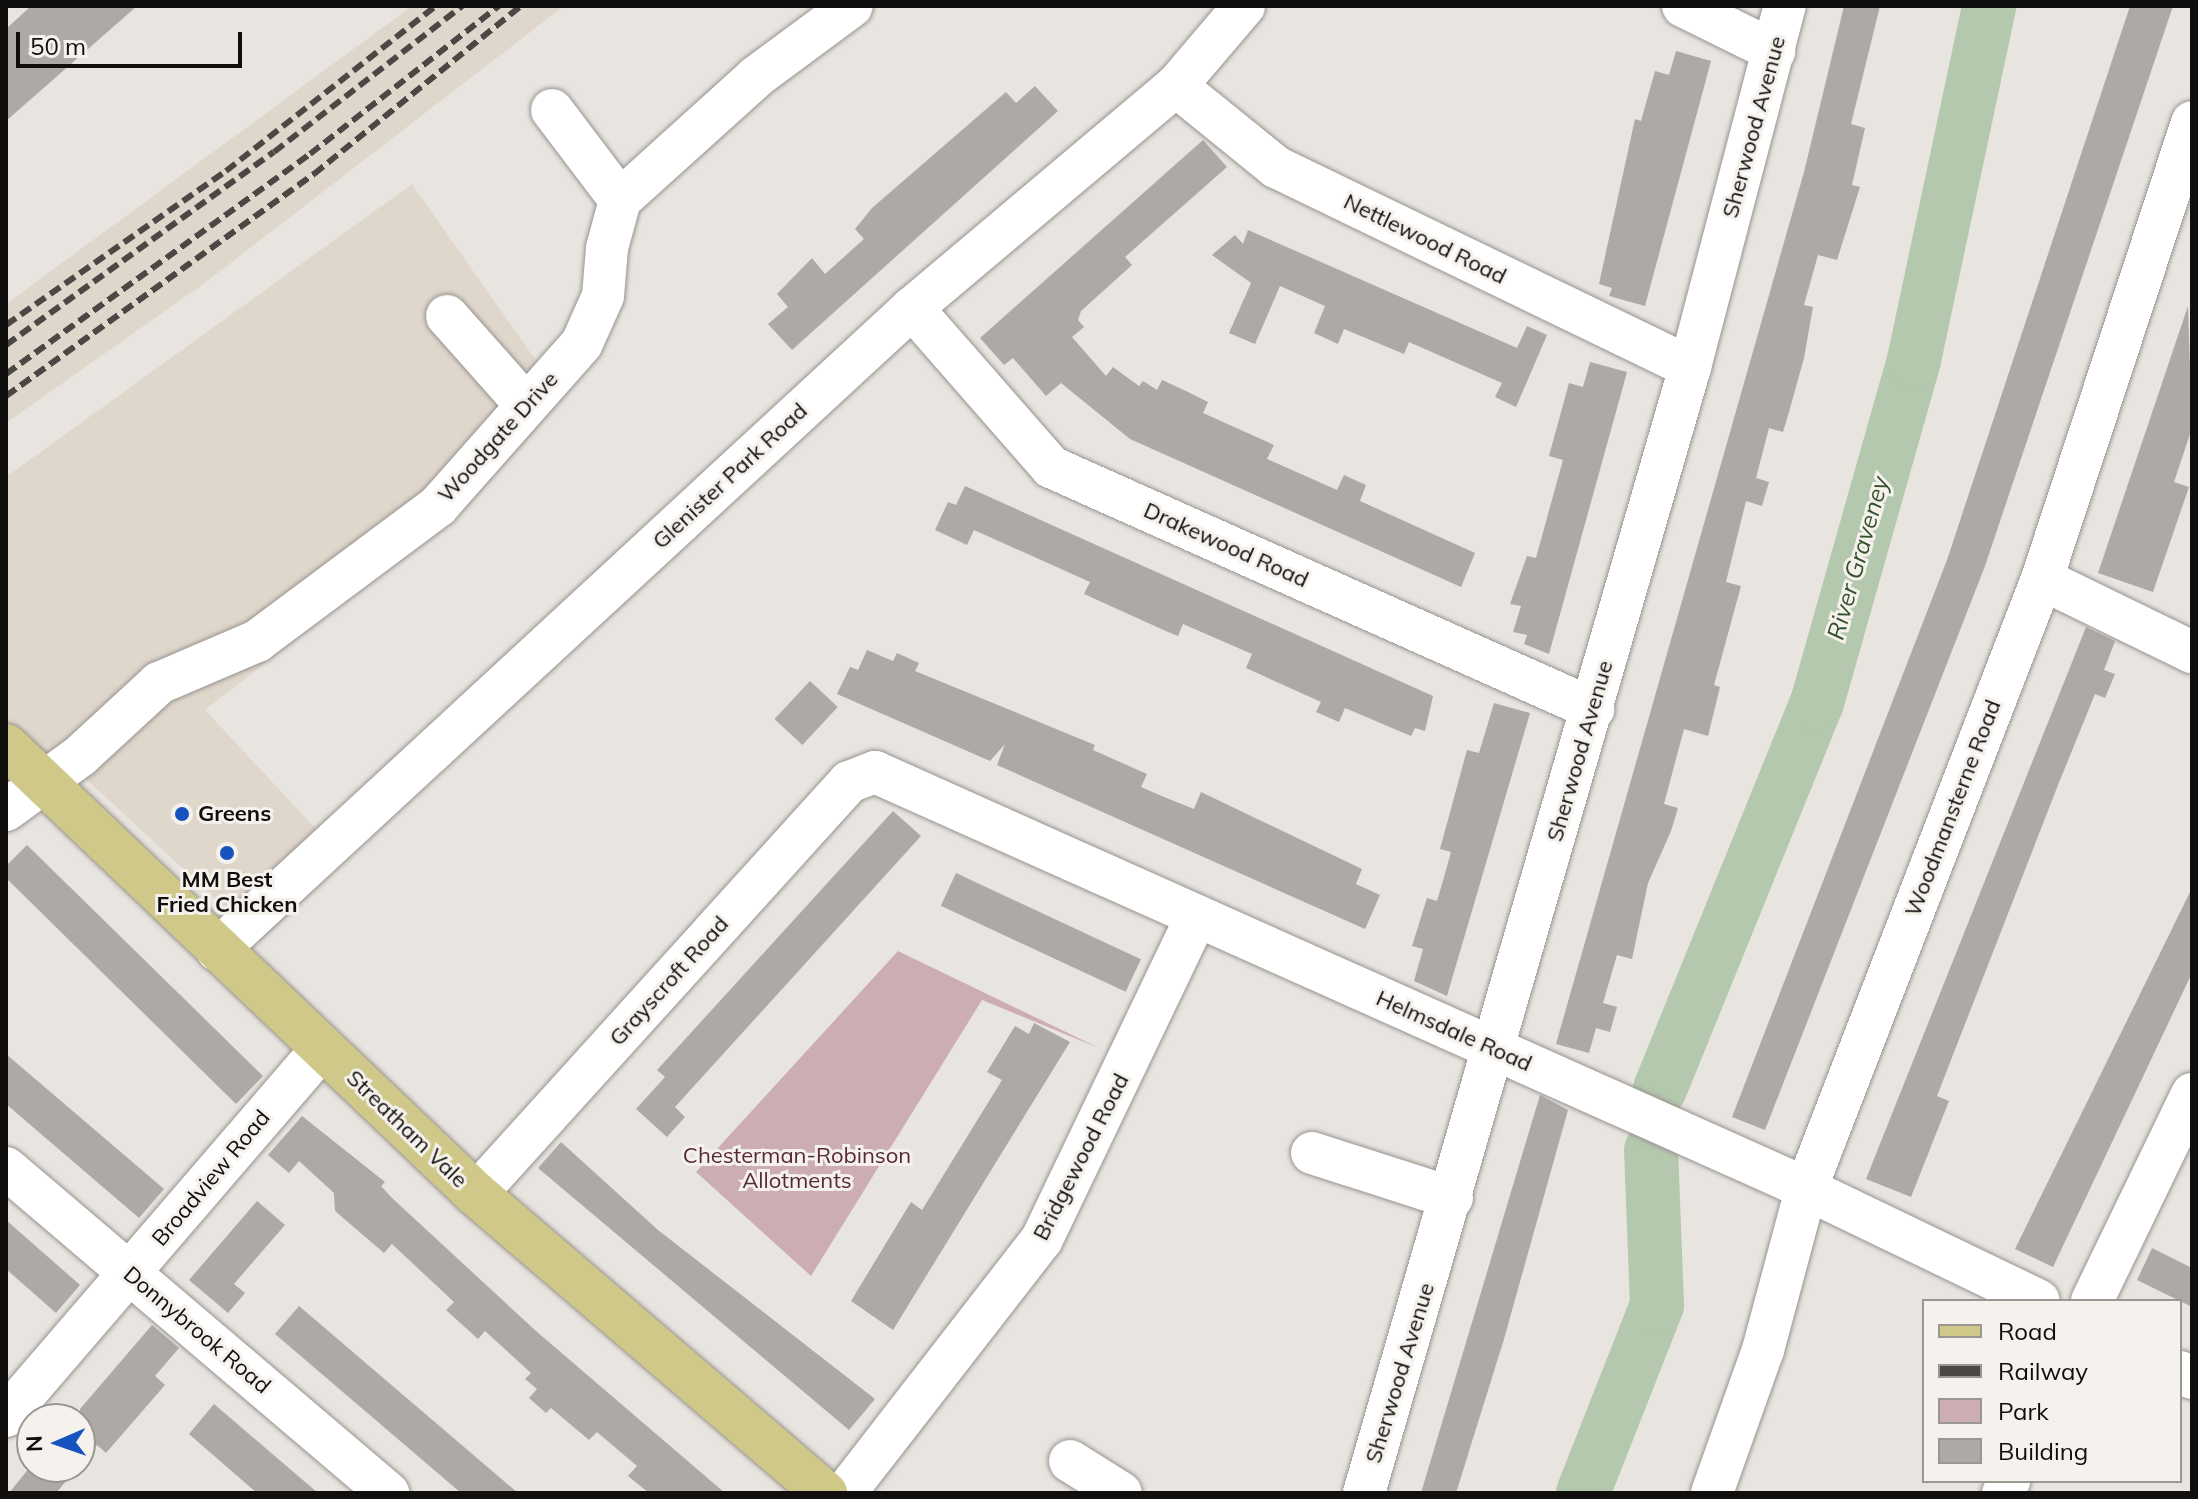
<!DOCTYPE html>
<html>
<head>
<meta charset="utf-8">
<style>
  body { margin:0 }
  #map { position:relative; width:2198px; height:1499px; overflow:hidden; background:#e8e4df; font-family:Mulish,sans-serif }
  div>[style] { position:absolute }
  .built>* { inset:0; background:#e0d7cc }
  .green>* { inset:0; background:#cdadb4 }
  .river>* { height:54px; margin:-27px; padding:0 27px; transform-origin:27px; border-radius:27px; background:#b4c8ae }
  .building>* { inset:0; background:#aea8a6; transform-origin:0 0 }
  .roads { filter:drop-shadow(0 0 2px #97938f) drop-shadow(0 0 2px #97938f) }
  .minor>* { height:42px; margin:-21px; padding:0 21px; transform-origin:21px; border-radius:21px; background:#fff }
  .major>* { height:44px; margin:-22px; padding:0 22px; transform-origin:22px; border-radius:22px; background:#cfc888 }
  .rail>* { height:6px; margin-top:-3px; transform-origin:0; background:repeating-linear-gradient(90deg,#4a4745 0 12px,transparent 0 18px) }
  .dots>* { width:22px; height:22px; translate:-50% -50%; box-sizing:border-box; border:4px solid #f5f1ec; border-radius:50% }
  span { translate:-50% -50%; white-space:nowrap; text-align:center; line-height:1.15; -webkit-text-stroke:6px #f5f1ec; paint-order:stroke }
  .street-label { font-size:22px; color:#110f0e }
  .poi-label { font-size:22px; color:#110f0e; font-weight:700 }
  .left { translate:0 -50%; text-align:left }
  .park-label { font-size:22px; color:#582937 }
  .water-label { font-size:24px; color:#345129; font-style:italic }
  .frame { position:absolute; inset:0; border:8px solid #110f0e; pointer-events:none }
  .legend { position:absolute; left:1922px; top:1299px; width:260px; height:184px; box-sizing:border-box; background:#f5f1ec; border:2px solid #9a9793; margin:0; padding:10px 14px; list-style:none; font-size:24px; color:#110f0e }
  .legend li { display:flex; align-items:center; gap:16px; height:40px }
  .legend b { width:40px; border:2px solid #9a9793 }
  .north { position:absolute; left:16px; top:1403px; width:80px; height:80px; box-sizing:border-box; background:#f5f1ec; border:2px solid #9a9793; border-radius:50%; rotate:268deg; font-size:22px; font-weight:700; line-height:32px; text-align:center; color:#110f0e }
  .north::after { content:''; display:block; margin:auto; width:28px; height:36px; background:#1653be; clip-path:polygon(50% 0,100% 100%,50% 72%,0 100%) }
  .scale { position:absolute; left:16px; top:32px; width:226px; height:36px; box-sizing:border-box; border:4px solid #110f0e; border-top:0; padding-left:10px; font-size:24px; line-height:28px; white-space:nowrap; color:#110f0e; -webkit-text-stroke:6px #f5f1ec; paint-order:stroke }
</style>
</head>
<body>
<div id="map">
  <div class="built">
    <div style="clip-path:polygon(412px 6px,564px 6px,202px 285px,6px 423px,6px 304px)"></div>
    <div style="clip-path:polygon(412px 184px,563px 399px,466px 508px,205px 710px,345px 860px,261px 941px,59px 754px,6px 793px,6px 477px)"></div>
  </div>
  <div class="green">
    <div style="clip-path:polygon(898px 951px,1099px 1048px,982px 1000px,811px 1276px,696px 1172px)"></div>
  </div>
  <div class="river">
    <div style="left:1660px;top:1089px;width:417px;rotate:-67.9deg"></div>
    <div style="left:1817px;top:703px;width:356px;rotate:-74.2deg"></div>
    <div style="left:1914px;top:360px;width:362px;rotate:-78deg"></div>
    <div style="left:1583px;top:1493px;width:202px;rotate:-68.5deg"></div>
    <div style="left:1657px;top:1305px;width:155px;rotate:-92.2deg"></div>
  </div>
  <div class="building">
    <div style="clip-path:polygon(31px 6px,137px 6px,6px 121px,6px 29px)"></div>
    <div style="clip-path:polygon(1844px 6px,1880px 6px,1851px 124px,1865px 128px,1852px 185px,1860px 187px,1837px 260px,1818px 255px,1804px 305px,1813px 307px,1804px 358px,1789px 412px,1783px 432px,1769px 428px,1756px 478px,1769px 482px,1762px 506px,1746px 501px,1726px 582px,1741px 586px,1714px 685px,1720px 687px,1708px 736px,1684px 729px,1664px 804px,1678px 808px,1671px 831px,1648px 883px,1632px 959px,1617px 955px,1603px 1003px,1617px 1007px,1610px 1032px,1596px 1028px,1589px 1053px,1556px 1044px,1804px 172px)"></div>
    <div style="clip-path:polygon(2130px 6px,2173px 6px,1985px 566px,1765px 1130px,1732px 1117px,1947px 560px)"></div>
    <div style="clip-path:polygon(1676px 51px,1711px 61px,1645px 306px,1609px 296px,1612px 288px,1599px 284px,1635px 119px,1641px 121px,1655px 71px,1669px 75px)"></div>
    <div style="clip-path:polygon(1035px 86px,1058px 111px,792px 350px,768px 324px,788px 307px,777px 294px,812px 258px,825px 274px,864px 239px,855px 229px,872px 208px,1006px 92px,1016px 103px)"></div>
    <div style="clip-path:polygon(1203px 140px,1227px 167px,1125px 257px,1132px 265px,1081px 311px,1078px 320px,1084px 327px,1072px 337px,1106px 376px,1113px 367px,1139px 386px,1143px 381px,1157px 390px,1162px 380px,1186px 391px,1208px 402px,1203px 413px,1274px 445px,1267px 459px,1337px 490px,1344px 475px,1366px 485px,1360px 501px,1475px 553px,1461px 587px,1130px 439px,1061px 383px,1046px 396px,1013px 358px,1004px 365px,980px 338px)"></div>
    <div style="clip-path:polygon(1248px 230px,1517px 348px,1527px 326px,1547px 335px,1516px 407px,1495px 397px,1502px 383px,1409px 342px,1404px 354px,1344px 329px,1338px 344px,1314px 333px,1325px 306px,1280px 286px,1255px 344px,1229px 333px,1251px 283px,1212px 255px,1235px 235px,1243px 244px)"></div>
    <div style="clip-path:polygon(2188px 306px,2192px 428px,2174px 482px,2189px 487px,2153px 592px,2098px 573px)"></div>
    <div style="clip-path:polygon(1590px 362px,1627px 372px,1549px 654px,1524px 644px,1527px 635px,1513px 632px,1521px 606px,1510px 604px,1527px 556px,1536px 558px,1556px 485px,1563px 460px,1549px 456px,1569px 383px,1583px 387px)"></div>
    <div style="clip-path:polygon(965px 486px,1433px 696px,1425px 731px,1415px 728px,1411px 736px,1345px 708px,1339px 722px,1316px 712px,1321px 702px,1246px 668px,1252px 654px,1183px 624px,1178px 636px,1168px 632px,1084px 594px,1090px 582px,974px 530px,967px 545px,935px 530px,948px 502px,956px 505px)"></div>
    <div style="clip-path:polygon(2086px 627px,2115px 641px,2104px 670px,2115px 674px,2105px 698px,2095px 694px,2058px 785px,1937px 1096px,1949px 1101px,1911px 1197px,1866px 1179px)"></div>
    <div style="clip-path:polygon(867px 650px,893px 661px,897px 653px,919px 663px,915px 671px,1095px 745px,1093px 750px,1147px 774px,1141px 787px,1164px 797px,1194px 809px,1201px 792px,1362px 869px,1356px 884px,1380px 895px,1365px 929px,997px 765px,1005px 744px,990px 761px,837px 694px,850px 667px,858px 670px)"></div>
    <div style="left:810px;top:681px;width:38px;height:52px;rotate:43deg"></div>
    <div style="clip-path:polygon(1494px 703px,1530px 713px,1447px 996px,1414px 981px,1423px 949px,1412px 946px,1427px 898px,1437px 901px,1444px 877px,1451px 852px,1440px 849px,1467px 750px,1479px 753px)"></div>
    <div style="clip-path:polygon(893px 811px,921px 836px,675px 1107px,685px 1117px,667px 1137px,636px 1109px,665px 1077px,657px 1070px)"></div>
    <div style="clip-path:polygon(27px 845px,263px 1076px,236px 1104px,6px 878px,6px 866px)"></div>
    <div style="left:956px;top:873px;width:204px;height:36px;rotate:25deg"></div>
    <div style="clip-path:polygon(2192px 888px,2192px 973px,2053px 1267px,2015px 1249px)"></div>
    <div style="clip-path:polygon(1034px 1023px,1070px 1042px,893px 1330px,851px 1301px,911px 1202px,922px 1210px,1002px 1080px,987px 1072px,1015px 1026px,1029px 1034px)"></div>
    <div style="clip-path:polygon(6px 1054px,164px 1189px,139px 1218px,6px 1104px)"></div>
    <div style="clip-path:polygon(1540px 1095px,1568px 1110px,1504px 1339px,1456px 1493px,1421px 1493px)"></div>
    <div style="clip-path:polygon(302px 1116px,385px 1182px,381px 1186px,392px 1198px,536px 1331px,725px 1493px,649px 1493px,628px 1476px,637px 1466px,597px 1432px,589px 1440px,551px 1408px,546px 1413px,529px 1398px,537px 1389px,525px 1379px,531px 1373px,485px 1331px,478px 1339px,446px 1310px,454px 1302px,392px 1244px,384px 1253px,335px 1211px,334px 1193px,299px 1161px,289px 1173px,268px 1155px)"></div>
    <div style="clip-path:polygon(561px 1142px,658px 1230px,875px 1399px,849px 1430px,538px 1168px)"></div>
    <div style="clip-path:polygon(257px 1201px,285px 1225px,234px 1284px,245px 1293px,228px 1313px,189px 1280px)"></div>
    <div style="clip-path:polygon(6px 1220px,80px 1285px,56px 1313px,6px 1269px)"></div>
    <div style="clip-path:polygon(2152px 1248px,2192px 1268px,2192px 1307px,2137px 1280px)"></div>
    <div style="clip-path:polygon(299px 1306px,518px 1493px,461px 1493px,275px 1334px)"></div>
    <div style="clip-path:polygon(152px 1325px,179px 1348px,155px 1376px,165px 1385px,106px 1453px,97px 1445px,80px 1465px,80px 1409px)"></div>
    <div style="clip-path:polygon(214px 1404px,318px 1493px,257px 1493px,189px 1434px)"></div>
    <div style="clip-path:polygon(30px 1467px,78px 1467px,56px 1493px,9px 1493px)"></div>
  </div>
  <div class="roads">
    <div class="minor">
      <div style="left:1683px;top:6px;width:102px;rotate:26.3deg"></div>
      <div style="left:1176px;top:86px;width:129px;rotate:39deg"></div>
      <div style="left:1276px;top:167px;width:460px;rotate:25.8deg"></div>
      <div style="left:552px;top:110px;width:113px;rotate:52.9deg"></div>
      <div style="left:912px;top:308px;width:211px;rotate:48.8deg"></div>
      <div style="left:1051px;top:467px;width:594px;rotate:24.06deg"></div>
      <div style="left:447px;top:316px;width:119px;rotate:48.4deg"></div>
      <div style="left:2042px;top:579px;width:167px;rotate:26deg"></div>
      <div style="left:6px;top:810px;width:92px;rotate:-36.1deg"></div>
      <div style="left:80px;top:756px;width:108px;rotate:-42.7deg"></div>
      <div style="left:159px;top:683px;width:107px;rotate:-23.2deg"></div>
      <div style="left:257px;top:641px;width:226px;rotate:-36.7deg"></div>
      <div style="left:438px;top:506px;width:217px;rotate:-48.5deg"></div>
      <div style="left:582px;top:343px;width:51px;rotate:-65.9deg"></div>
      <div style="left:603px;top:296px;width:48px;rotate:-85.2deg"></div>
      <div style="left:607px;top:248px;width:50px;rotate:-74.8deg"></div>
      <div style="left:620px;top:200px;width:183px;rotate:-42.1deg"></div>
      <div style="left:756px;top:77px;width:119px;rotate:-36.5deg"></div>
      <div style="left:217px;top:950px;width:946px;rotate:-42.73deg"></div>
      <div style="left:912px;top:308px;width:345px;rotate:-40.1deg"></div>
      <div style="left:1176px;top:86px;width:105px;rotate:-49.6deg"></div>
      <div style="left:1312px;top:1153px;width:147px;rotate:17.8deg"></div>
      <div style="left:6px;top:1168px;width:502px;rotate:40.39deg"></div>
      <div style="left:476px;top:1194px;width:556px;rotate:-47.84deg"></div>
      <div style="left:849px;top:782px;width:28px;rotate:-21deg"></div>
      <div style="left:875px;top:772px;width:1002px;rotate:24.08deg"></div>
      <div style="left:1790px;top:1181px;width:276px;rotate:25.7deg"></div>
      <div style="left:2092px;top:1301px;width:230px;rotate:-64.2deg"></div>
      <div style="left:2180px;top:1372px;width:13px;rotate:27deg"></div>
      <div style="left:6px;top:1416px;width:485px;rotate:-49.3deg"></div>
      <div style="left:1070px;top:1461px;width:60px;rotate:32.1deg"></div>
      <div style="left:845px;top:1493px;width:321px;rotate:-52.2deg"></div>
      <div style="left:1042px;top:1239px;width:358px;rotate:-64.4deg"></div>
      <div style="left:1364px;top:1493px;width:1172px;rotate:-73.85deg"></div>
      <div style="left:1690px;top:367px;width:373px;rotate:-75.3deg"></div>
      <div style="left:1712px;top:1493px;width:152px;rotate:-70.4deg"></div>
      <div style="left:1763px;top:1350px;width:167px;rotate:-75deg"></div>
      <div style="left:1806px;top:1189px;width:654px;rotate:-68.85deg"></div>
      <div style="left:2042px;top:579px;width:481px;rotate:-71.8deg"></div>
      <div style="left:2003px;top:1493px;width:13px;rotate:-63deg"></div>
    </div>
    <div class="major">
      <div style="left:6px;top:746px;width:649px;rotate:43.63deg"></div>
      <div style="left:476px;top:1194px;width:460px;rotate:40.6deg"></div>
    </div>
  </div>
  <div class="rail">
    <div style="left:6px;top:325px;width:269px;rotate:-35deg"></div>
    <div style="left:226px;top:171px;width:267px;rotate:-38.2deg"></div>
    <div style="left:6px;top:345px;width:330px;rotate:-35.8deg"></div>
    <div style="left:274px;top:152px;width:238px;rotate:-37.8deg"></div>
    <div style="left:6px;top:374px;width:375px;rotate:-35.9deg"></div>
    <div style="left:310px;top:154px;width:240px;rotate:-38.1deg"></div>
    <div style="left:6px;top:396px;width:380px;rotate:-35.8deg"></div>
    <div style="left:314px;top:174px;width:267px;rotate:-39.1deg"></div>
  </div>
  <div class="dots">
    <div style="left:182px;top:814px;background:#1653be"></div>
    <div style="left:227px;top:853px;background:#1653be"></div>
  </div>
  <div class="street-label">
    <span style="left:1754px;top:127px;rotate:-75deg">Sherwood Avenue</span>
    <span style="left:1425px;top:239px;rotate:26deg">Nettlewood Road</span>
    <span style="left:498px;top:437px;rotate:-48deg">Woodgate Drive</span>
    <span style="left:730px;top:476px;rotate:-43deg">Glenister Park Road</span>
    <span style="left:1226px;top:545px;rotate:24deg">Drakewood Road</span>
    <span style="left:1580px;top:751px;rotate:-74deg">Sherwood Avenue</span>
    <span style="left:1953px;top:808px;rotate:-69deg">Woodmansterne Road</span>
    <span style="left:669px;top:981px;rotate:-48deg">Grayscroft Road</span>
    <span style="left:1454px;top:1031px;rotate:24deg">Helmsdale Road</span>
    <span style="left:407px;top:1129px;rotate:44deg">Streatham Vale</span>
    <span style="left:1081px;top:1157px;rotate:-63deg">Bridgewood Road</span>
    <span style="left:211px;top:1178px;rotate:-50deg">Broadview Road</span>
    <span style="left:197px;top:1330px;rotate:40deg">Donnybrook Road</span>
    <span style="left:1400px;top:1373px;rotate:-73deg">Sherwood Avenue</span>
  </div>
  <div class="poi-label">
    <span class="left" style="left:198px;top:814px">Greens</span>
    <span style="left:227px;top:892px">MM Best<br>Fried Chicken</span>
  </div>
  <div class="park-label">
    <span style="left:797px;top:1168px">Chesterman-Robinson<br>Allotments</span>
  </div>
  <div class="water-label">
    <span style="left:1858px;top:558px;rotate:-74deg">River Graveney</span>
  </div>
  <div class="frame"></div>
  <ul class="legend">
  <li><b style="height:10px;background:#cfc888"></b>Road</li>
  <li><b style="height:10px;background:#4a4745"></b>Railway</li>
  <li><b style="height:22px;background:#cdadb4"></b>Park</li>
  <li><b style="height:22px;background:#aea8a6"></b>Building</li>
  </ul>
  <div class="north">N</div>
  <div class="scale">50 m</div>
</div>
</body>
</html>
